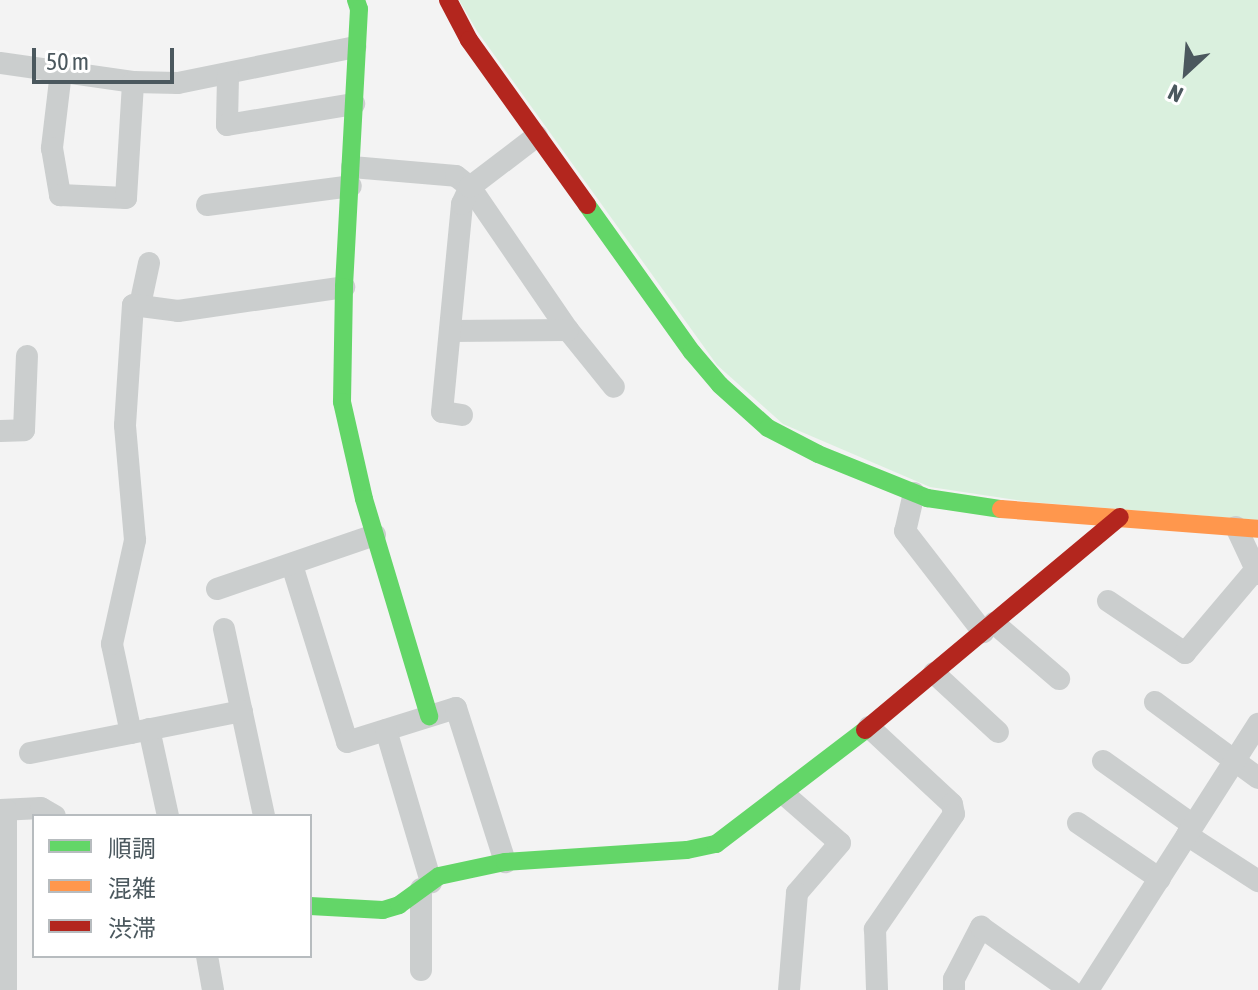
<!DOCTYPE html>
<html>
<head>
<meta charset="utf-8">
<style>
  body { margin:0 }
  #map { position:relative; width:1258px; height:990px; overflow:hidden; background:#f3f3f3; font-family:"Asap Condensed","Noto Sans JP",sans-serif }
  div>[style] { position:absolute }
  .green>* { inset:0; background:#daf0de }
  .street>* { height:22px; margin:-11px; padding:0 11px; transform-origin:11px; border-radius:11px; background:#cbcece }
  .fast>* { height:18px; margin:-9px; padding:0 9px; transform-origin:9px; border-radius:9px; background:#63d668 }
  .slow>* { height:18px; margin:-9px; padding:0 9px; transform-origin:9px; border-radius:9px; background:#ff974d }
  .jam>* { height:18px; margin:-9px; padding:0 9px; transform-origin:9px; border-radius:9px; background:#b3261e }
  span { translate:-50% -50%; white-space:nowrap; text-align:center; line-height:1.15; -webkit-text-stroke:8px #fff; paint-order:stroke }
  .legend { position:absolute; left:32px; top:814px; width:280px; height:144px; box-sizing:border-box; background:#fff; border:2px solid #b7bcbf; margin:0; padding:10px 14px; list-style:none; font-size:24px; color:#4b585e }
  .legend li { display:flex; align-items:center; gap:16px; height:40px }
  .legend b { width:40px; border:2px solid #b7bcbf }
  .north { position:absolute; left:1146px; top:32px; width:80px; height:80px; -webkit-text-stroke:6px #fff; paint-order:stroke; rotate:206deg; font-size:22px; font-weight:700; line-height:32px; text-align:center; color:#4b585e }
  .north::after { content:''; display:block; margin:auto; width:28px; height:36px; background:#4b585e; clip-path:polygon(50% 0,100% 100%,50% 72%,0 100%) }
  .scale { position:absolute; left:32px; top:48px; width:142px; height:36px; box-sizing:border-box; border:4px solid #4b585e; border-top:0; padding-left:10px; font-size:24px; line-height:28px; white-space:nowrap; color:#4b585e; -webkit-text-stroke:6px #fff; paint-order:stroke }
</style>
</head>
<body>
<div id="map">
  <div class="green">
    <div style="clip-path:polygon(459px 0,1258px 0,1258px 520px,1030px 502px,930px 487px,783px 424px,717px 365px,477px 31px)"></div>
  </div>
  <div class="street">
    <div style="left:0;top:63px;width:134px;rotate:8.1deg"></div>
    <div style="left:133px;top:82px;width:45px;rotate:1.3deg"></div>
    <div style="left:178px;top:83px;width:181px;rotate:-11.5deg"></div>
    <div style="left:61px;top:72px;width:77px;rotate:96.8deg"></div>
    <div style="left:52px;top:148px;width:48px;rotate:80.3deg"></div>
    <div style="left:60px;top:195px;width:66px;rotate:2.6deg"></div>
    <div style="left:126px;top:198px;width:116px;rotate:-86.5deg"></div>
    <div style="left:228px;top:76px;width:49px;rotate:91.2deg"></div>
    <div style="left:227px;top:125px;width:129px;rotate:-9.4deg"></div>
    <div style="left:352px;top:167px;width:104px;rotate:4.9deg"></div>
    <div style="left:456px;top:176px;width:18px;rotate:38deg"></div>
    <div style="left:470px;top:187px;width:173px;rotate:55.6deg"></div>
    <div style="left:568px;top:330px;width:73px;rotate:51.1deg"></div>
    <div style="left:207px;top:205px;width:145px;rotate:-7.5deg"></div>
    <div style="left:140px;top:305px;width:43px;rotate:-77.9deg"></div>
    <div style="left:450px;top:331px;width:118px;rotate:-0.5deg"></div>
    <div style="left:462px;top:415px;width:20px;rotate:-171deg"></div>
    <div style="left:442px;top:412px;width:209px;rotate:-84.5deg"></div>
    <div style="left:462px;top:204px;width:19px;rotate:-65deg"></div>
    <div style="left:470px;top:187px;width:84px;rotate:-37.3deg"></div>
    <div style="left:0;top:431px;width:24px;rotate:-2deg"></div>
    <div style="left:24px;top:430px;width:74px;rotate:-87.7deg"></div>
    <div style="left:914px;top:493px;width:39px;rotate:103deg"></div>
    <div style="left:905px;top:531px;width:128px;rotate:52.3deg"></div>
    <div style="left:1236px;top:527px;width:52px;rotate:64.9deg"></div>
    <div style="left:292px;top:565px;width:185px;rotate:72.7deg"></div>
    <div style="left:347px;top:742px;width:114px;rotate:-17.3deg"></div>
    <div style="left:456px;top:708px;width:162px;rotate:72.3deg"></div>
    <div style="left:217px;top:589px;width:167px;rotate:-18.9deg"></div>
    <div style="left:1108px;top:601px;width:93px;rotate:34deg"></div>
    <div style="left:1185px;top:653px;width:110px;rotate:-49.8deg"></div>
    <div style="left:994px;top:623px;width:86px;rotate:40.7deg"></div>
    <div style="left:224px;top:629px;width:191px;rotate:77.9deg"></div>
    <div style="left:934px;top:673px;width:87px;rotate:42.7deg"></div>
    <div style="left:1155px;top:702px;width:128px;rotate:36.4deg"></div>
    <div style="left:869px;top:727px;width:113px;rotate:42.9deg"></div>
    <div style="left:952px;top:804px;width:10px;rotate:79deg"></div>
    <div style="left:954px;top:814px;width:140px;rotate:124.5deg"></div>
    <div style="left:875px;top:929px;width:61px;rotate:88.1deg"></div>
    <div style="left:149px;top:729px;width:89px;rotate:77.7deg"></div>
    <div style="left:386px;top:730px;width:159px;rotate:73.5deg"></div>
    <div style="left:131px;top:733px;width:91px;rotate:-102.1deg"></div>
    <div style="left:112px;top:644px;width:107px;rotate:-77.5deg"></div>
    <div style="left:135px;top:540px;width:115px;rotate:-95deg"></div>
    <div style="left:125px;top:425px;width:120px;rotate:-86.2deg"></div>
    <div style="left:133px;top:305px;width:45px;rotate:7.6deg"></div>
    <div style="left:178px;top:311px;width:168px;rotate:-8.2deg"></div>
    <div style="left:30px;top:753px;width:216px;rotate:-11.2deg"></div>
    <div style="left:1103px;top:761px;width:110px;rotate:35.4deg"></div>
    <div style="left:784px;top:794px;width:74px;rotate:41.2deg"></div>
    <div style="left:840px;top:843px;width:66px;rotate:130.7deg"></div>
    <div style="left:797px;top:893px;width:97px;rotate:94.7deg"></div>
    <div style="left:0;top:810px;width:41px;rotate:-2.8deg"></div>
    <div style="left:41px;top:808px;width:16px;rotate:30deg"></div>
    <div style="left:6px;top:810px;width:180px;rotate:90deg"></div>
    <div style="left:1078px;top:823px;width:99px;rotate:34.3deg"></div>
    <div style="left:1187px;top:835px;width:85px;rotate:32.9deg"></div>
    <div style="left:421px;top:889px;width:81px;rotate:90deg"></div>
    <div style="left:207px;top:956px;width:35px;rotate:80deg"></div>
    <div style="left:954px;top:990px;width:11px;rotate:-90deg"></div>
    <div style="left:954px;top:979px;width:59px;rotate:-62.6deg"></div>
    <div style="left:981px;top:927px;width:109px;rotate:35.3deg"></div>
    <div style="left:1088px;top:990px;width:316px;rotate:-57.4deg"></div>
  </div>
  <div class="fast">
    <div style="left:356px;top:0;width:9px;rotate:72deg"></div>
    <div style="left:359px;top:9px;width:278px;rotate:93.1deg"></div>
    <div style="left:344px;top:287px;width:115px;rotate:91deg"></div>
    <div style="left:342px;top:402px;width:99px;rotate:77.2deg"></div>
    <div style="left:364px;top:499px;width:227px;rotate:73.3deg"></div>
    <div style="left:587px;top:205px;width:181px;rotate:54.5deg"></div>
    <div style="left:692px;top:352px;width:43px;rotate:49.7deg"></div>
    <div style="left:720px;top:385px;width:64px;rotate:41.9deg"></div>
    <div style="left:768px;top:428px;width:56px;rotate:27.5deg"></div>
    <div style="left:818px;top:454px;width:118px;rotate:22deg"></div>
    <div style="left:927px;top:498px;width:75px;rotate:8.5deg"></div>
    <div style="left:310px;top:906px;width:73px;rotate:3.1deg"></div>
    <div style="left:383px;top:910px;width:17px;rotate:-17deg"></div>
    <div style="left:399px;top:905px;width:49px;rotate:-35.9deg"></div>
    <div style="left:439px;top:876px;width:67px;rotate:-12deg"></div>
    <div style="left:505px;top:862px;width:182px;rotate:-3.8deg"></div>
    <div style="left:687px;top:850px;width:30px;rotate:-12deg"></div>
    <div style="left:716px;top:844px;width:188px;rotate:-37.4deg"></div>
  </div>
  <div class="slow">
    <div style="left:1001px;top:509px;width:258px;rotate:4.4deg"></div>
  </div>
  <div class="jam">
    <div style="left:448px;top:0;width:45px;rotate:62.3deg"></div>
    <div style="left:469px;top:40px;width:203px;rotate:54.4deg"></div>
    <div style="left:865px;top:730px;width:332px;rotate:-39.9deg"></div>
  </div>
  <ul class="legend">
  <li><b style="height:10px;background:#63d668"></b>順調</li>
  <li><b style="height:10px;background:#ff974d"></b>混雑</li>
  <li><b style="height:10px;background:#b3261e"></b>渋滞</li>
  </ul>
  <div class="north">N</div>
  <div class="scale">50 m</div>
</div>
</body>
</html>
